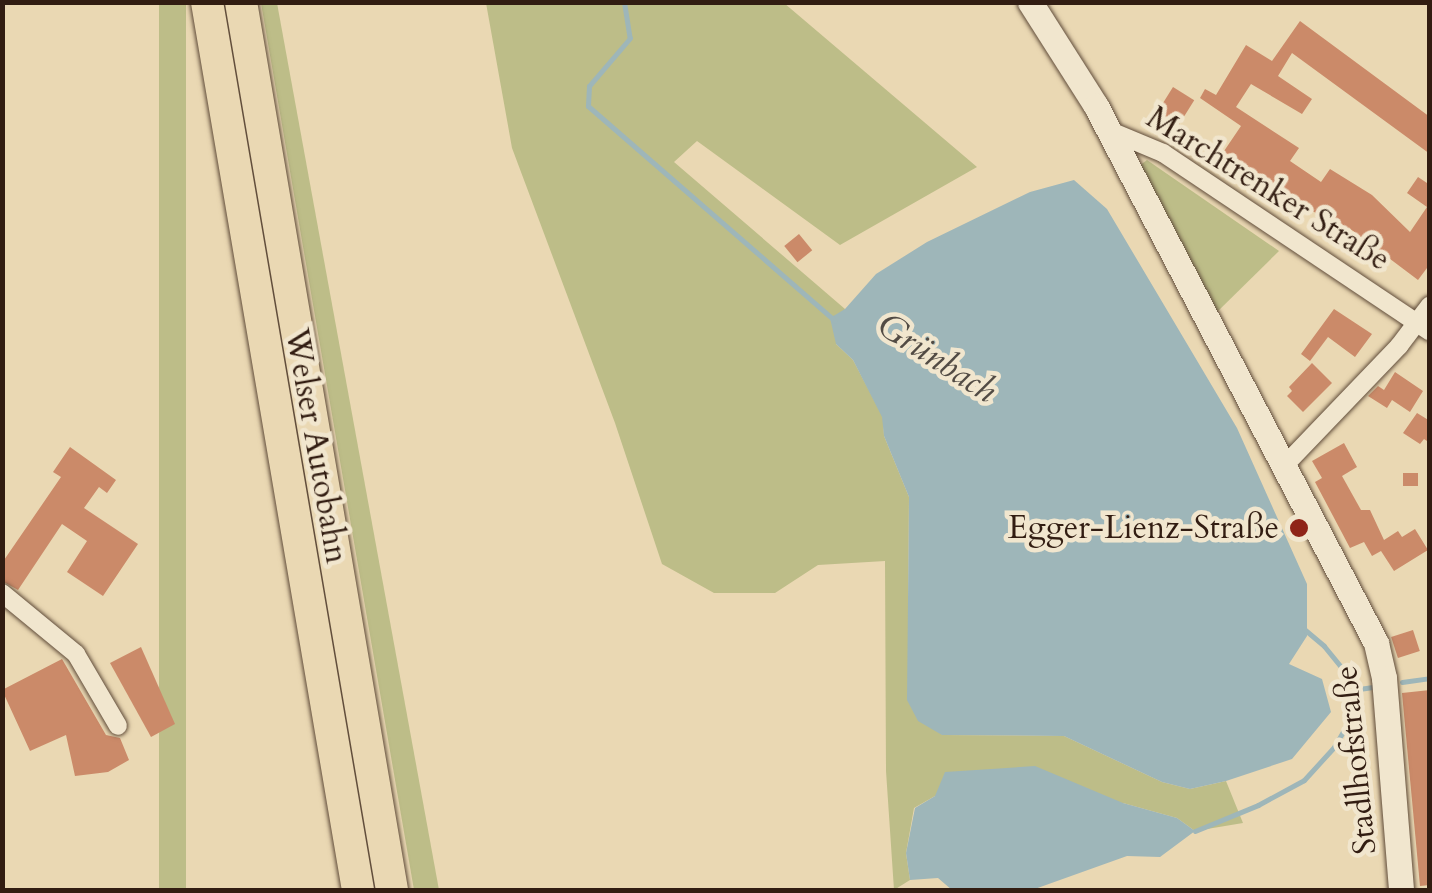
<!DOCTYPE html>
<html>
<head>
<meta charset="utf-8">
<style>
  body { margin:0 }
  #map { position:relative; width:1432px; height:893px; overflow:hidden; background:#ead8b3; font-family:Cardo,serif }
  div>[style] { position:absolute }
  .green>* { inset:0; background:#bdbd88; transform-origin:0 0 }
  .water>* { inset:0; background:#9eb6b9 }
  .stream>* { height:5px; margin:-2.5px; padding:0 2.5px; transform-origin:2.5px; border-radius:2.5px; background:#9eb6b9 }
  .building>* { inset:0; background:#cb8a69; transform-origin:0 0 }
  .roads { filter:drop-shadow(0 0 2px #604c3a) drop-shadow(0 0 2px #604c3a) }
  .street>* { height:18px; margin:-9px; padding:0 9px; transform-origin:9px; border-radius:9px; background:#f1e6ce }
  .secondary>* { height:25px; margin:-12.5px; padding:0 12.5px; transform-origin:12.5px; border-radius:12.5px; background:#f1e6ce }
  .highway>* { height:32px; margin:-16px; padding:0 16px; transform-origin:16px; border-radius:16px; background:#ead8b3 }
  .dots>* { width:28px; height:28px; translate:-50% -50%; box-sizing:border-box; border:5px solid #f1e6ce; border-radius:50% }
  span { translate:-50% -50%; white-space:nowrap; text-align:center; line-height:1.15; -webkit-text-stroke:9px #f1e6ce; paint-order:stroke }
  .street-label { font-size:32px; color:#321d12 }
  .poi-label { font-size:32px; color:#321d12 }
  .right { translate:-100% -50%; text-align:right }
  .water-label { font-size:35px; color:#524b44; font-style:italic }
  .frame { position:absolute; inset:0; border:5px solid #321d12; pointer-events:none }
</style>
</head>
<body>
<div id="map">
  <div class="green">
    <div style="left:159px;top:3px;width:27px;height:900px"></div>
    <div style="clip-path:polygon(261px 3px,277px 3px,439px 890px,414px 890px)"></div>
    <div style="clip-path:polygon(486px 3px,784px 3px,977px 167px,840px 245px,697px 141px,674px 162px,845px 309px,836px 344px,853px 360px,883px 417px,884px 436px,909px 497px,908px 609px,942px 735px,1064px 736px,1162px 782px,1190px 789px,1226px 781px,1243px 823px,1195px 831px,1177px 818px,1123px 803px,935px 796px,914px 808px,906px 853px,910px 880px,894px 890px,886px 771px,885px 561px,818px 565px,775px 593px,714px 593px,662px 564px,615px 423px,512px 148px)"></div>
    <div style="clip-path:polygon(1147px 160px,1279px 251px,1215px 314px,1139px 166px)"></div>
  </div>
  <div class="water">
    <div style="clip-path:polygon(1074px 180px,1107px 209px,1237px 428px,1307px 584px,1307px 636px,1289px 664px,1322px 679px,1331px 712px,1292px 759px,1226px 781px,1190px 789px,1162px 782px,1064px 736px,942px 735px,918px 721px,907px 700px,909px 497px,884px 436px,882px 417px,853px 360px,836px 344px,830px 318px,845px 309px,876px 274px,927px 242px,1030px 192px)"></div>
    <div style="clip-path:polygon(1035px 766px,1123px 803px,1177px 818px,1195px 831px,1160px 857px,1127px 856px,1032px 890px,952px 890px,938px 878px,910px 880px,906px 853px,915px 808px,935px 796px,945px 772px)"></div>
  </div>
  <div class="stream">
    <div style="left:624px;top:2px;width:36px;rotate:81deg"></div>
    <div style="left:630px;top:38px;width:63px;rotate:130.5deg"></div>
    <div style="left:589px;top:86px;width:20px;rotate:93deg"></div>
    <div style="left:588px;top:106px;width:327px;rotate:41deg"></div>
    <div style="left:1304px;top:629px;width:26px;rotate:40deg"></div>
    <div style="left:1324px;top:646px;width:55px;rotate:50.9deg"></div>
    <div style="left:1359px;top:689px;width:14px;rotate:-8deg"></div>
    <div style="left:1402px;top:682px;width:28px;rotate:-8deg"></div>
    <div style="left:1195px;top:831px;width:68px;rotate:-22.4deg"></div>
    <div style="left:1258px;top:805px;width:52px;rotate:-28.5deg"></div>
    <div style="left:1304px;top:780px;width:45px;rotate:-47.7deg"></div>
    <div style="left:1334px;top:747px;width:48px;rotate:-59.7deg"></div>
    <div style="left:1358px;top:706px;width:17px;rotate:-87deg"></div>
  </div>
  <div class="building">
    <div style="clip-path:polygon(1300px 21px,1430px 117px,1430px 154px,1292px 53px,1278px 76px,1312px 99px,1302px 114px,1251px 84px,1236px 107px,1299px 148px,1290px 161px,1321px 182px,1330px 169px,1372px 195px,1410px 232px,1427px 207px,1407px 193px,1418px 177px,1430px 185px,1430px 264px,1418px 280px,1349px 228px,1346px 232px,1222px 154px,1241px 126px,1200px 98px,1205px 89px,1216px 95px,1246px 45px,1272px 61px)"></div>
    <div style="left:1173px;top:87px;width:25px;height:30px;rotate:32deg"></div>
    <div style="left:799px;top:234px;width:21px;height:19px;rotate:51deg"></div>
    <div style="clip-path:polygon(1334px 309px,1372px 334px,1355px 357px,1328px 337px,1310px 361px,1301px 354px)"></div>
    <div style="clip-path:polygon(1312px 363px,1332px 383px,1303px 412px,1287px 396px,1292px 391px,1289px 387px)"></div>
    <div style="clip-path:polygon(1395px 372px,1423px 391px,1410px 412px,1392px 400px,1387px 408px,1368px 396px,1378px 386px,1384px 390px)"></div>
    <div style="clip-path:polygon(1417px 413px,1430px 421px,1430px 443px,1424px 439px,1420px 444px,1403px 433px)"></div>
    <div style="clip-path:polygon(1344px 443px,1357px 467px,1342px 476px,1361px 510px,1370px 510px,1384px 540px,1398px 531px,1402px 537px,1415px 529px,1428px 550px,1394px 571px,1381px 551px,1372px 556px,1364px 542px,1350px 548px,1315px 482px,1322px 478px,1312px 461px)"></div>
    <div style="clip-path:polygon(70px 447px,116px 480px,107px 493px,99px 487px,84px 508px,138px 544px,103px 596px,67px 572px,87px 541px,62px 524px,18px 590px,2px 581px,2px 563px,61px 477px,53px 472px)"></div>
    <div style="left:1403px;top:473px;width:15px;height:13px"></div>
    <div style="left:1413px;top:630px;width:22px;height:23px;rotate:72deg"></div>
    <div style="clip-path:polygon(141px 647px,175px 724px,151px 737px,110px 663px)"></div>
    <div style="clip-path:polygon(62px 659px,106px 735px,120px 738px,129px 760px,108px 772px,75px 776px,66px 735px,30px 751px,2px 690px)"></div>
    <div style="clip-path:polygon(1430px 690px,1430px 885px,1420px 886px,1402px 693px)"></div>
  </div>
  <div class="roads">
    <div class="street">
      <div style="left:1108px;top:130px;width:60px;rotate:22.7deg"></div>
      <div style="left:1163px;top:153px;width:321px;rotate:33.8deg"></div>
      <div style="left:1283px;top:467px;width:168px;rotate:-46.2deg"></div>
      <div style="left:1399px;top:346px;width:51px;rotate:-52.9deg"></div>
      <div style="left:2px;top:593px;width:96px;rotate:39.5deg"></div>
      <div style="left:76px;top:654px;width:83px;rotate:59.7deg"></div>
    </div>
    <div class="secondary">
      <div style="left:1030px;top:2px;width:123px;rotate:57.6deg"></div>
      <div style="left:1096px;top:106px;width:606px;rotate:62.46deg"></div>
      <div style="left:1376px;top:643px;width:36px;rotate:77deg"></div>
      <div style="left:1384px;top:678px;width:213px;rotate:85.4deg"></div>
    </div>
    <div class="highway">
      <div style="left:207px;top:2px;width:901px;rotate:80.35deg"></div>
      <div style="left:241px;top:2px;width:901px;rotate:80.35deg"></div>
    </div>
  </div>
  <div class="dots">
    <div style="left:1299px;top:528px;background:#8f2418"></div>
  </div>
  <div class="street-label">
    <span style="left:1268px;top:189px;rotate:32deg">Marchtrenker Straße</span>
    <span style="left:316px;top:446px;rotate:80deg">Welser Autobahn</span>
    <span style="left:1356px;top:760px;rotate:-96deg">Stadlhofstraße</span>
  </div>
  <div class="poi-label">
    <span class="right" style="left:1279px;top:528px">Egger-Lienz-Straße</span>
  </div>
  <div class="water-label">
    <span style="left:937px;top:358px;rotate:33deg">Grünbach</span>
  </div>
  <div class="frame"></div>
</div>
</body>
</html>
